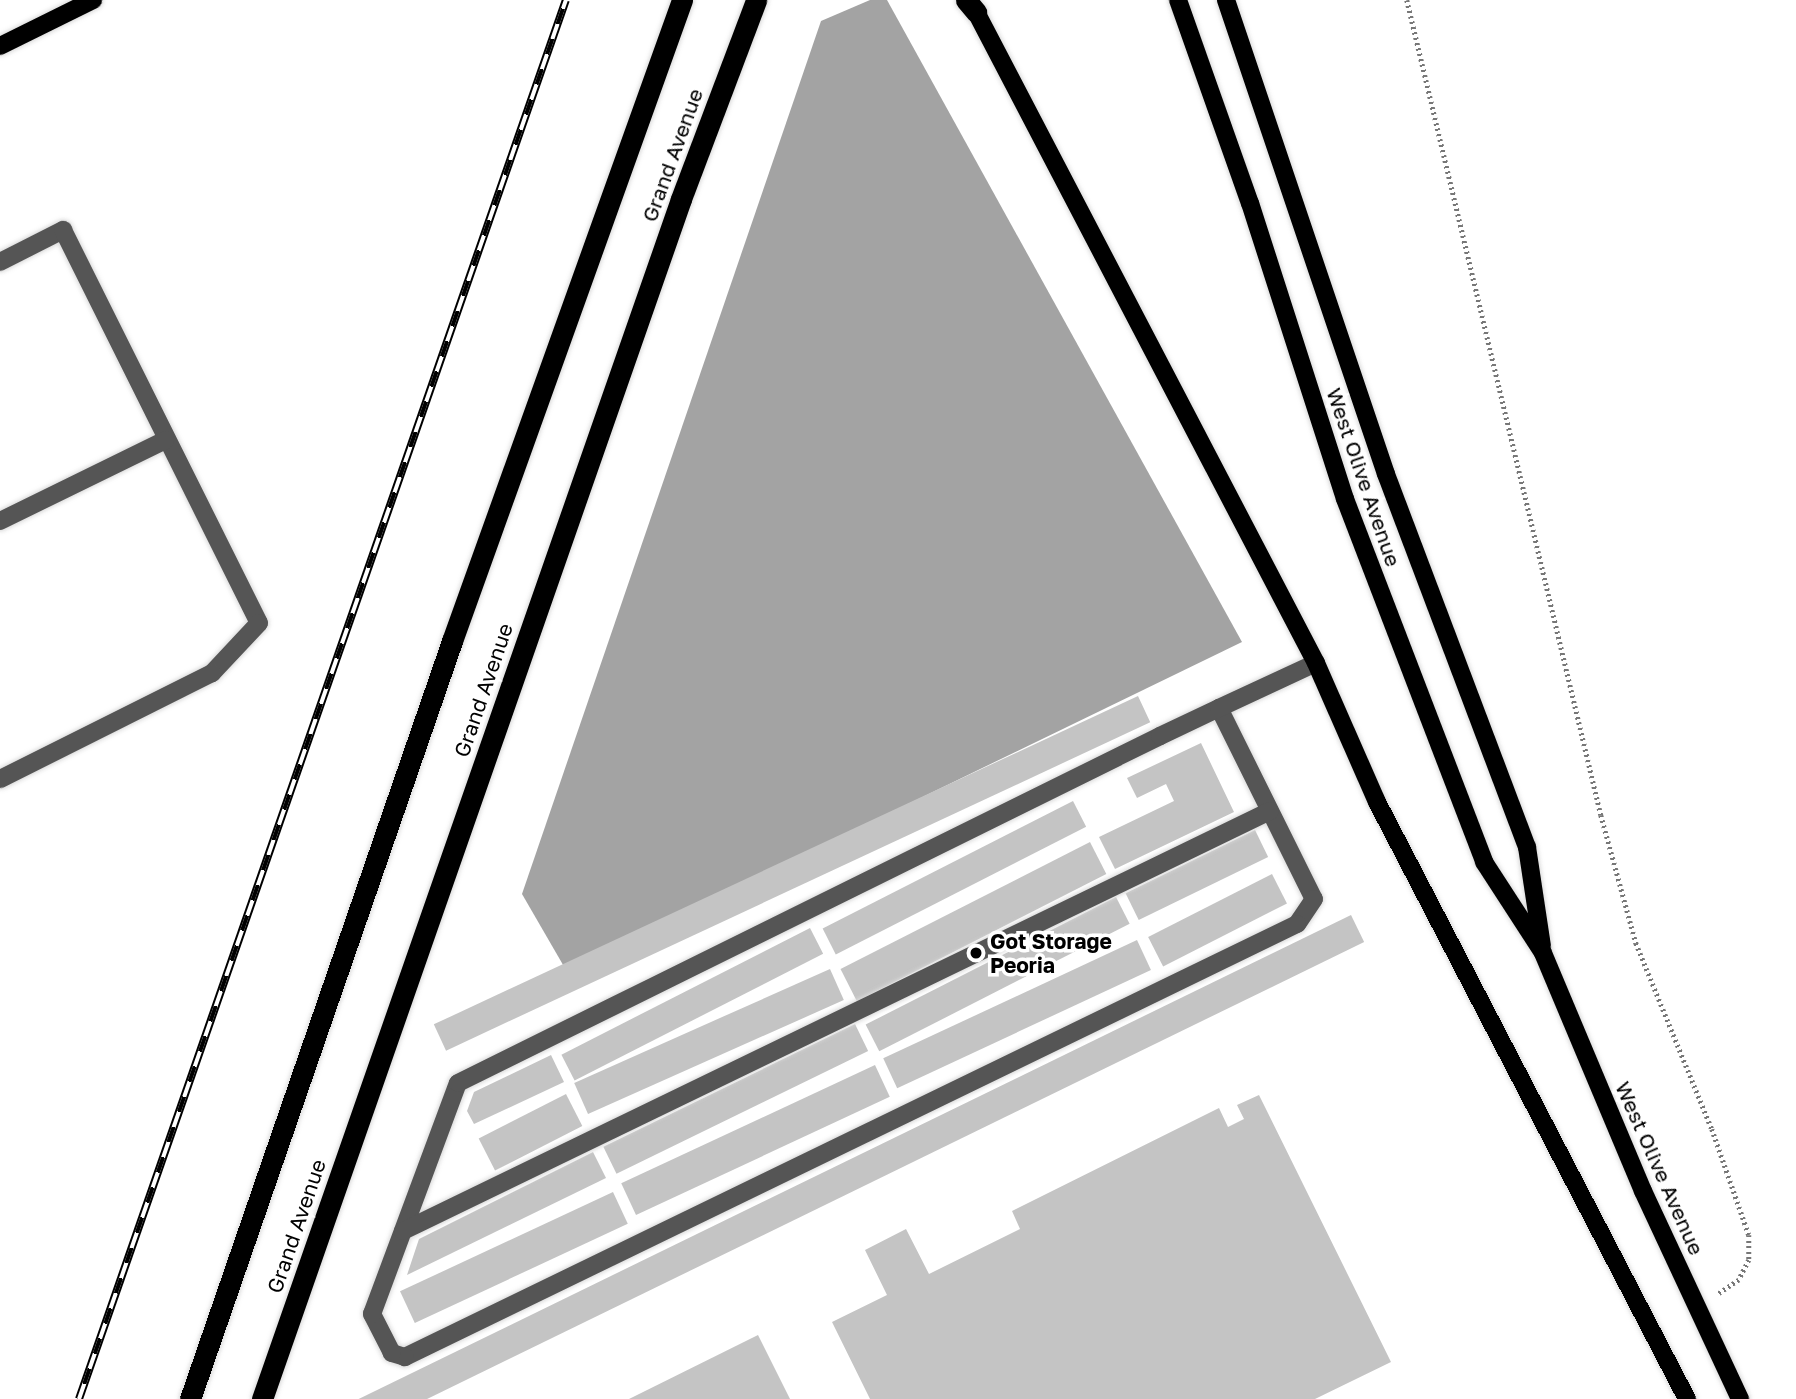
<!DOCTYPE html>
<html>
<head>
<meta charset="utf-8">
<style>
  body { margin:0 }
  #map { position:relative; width:1796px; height:1399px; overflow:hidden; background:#fff; font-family:"Golos Text",sans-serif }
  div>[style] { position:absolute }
  .water>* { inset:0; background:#a3a3a3 }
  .building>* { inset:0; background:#c4c4c4; transform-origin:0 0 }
  .path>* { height:4.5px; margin-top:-2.25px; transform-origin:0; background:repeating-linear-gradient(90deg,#777 0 2px,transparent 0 5.5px) }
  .roads { filter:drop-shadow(0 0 2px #dbdbdb) drop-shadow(0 0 2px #dbdbdb) }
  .minor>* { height:18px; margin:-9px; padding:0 9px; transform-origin:9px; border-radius:9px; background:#555 }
  .major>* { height:18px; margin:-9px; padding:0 9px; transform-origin:9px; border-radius:9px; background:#000 }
  .highway>* { height:21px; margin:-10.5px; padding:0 10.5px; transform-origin:10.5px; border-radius:10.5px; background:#000 }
  .rail>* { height:8px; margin-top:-4px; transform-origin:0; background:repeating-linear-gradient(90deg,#fff 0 16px,#000 0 32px); box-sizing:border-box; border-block:2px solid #000 }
  .dots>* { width:19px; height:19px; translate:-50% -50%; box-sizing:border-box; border:4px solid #fff; border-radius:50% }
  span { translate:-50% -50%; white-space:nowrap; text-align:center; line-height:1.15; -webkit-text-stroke:7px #fff; paint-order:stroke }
  .street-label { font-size:21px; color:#000 }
  .poi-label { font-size:21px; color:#000; font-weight:700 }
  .left { translate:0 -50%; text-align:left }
</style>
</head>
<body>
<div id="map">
  <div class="water">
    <div style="clip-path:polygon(870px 0,887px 0,1242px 642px,566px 970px,522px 894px,821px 21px)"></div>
  </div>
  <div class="building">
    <div style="left:1138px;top:696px;width:29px;height:777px;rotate:65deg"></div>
    <div style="clip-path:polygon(1201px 743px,1234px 812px,1115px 869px,1099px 837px,1174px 801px,1166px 784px,1137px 798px,1127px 778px)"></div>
    <div style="left:1073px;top:801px;width:29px;height:281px;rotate:63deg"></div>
    <div style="left:1255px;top:830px;width:30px;height:144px;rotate:64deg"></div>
    <div style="left:1090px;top:842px;width:36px;height:280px;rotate:63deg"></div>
    <div style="left:1272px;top:874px;width:33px;height:139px;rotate:63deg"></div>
    <div style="left:1116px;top:897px;width:30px;height:281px;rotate:63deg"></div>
    <div style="left:1351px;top:915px;width:30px;height:1110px;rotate:64deg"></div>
    <div style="left:810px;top:928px;width:29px;height:279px;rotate:63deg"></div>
    <div style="left:1137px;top:940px;width:33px;height:280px;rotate:65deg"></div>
    <div style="left:830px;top:969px;width:34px;height:280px;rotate:66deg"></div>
    <div style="left:855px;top:1024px;width:30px;height:280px;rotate:64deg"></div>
    <div style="clip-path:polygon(551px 1055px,564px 1082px,474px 1124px,467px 1111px,474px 1092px)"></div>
    <div style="left:875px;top:1065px;width:35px;height:280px;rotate:65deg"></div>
    <div style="left:566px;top:1094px;width:36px;height:98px;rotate:63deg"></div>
    <div style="clip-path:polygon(1259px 1095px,1391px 1362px,1315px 1399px,870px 1399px,832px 1322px,887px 1295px,865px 1250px,906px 1229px,929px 1274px,1020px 1229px,1012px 1211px,1219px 1108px,1228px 1127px,1244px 1119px,1237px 1105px)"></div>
    <div style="clip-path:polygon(593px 1152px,606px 1178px,407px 1275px,419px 1239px)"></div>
    <div style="left:613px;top:1192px;width:35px;height:235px;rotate:65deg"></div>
    <div style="clip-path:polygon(758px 1335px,790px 1399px,629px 1399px)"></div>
  </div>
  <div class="path">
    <div style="left:1407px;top:0;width:838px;rotate:76.61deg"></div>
    <div style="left:1601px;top:815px;width:133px;rotate:74.7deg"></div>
    <div style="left:1636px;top:943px;width:201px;rotate:67.8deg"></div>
    <div style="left:1712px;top:1129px;width:112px;rotate:70.8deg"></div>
    <div style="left:1749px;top:1235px;width:25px;rotate:90deg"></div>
    <div style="left:1749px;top:1260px;width:22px;rotate:117deg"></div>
    <div style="left:1739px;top:1280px;width:25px;rotate:146deg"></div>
  </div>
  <div class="roads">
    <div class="minor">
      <div style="left:0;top:262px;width:71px;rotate:-26.9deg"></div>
      <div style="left:63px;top:230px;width:439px;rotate:63.5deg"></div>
      <div style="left:259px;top:623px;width:69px;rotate:133.2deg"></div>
      <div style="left:212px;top:673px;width:237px;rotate:153.4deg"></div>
      <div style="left:0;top:521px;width:184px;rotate:-26.1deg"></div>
      <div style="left:1219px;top:708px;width:213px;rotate:63.6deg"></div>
      <div style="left:1314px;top:899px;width:30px;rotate:124deg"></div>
      <div style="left:1297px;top:924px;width:992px;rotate:154.11deg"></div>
      <div style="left:405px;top:1357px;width:14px;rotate:-163deg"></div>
      <div style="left:392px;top:1353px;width:44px;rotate:-117.1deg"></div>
      <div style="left:372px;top:1314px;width:246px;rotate:-69.6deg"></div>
      <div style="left:458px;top:1083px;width:783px;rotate:-26.3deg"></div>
      <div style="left:1160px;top:736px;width:65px;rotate:-25.4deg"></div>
      <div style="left:1219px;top:708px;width:107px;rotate:-24.9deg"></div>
      <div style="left:403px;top:1231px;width:963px;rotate:-25.85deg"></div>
    </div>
    <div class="major">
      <div style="left:1178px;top:0;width:215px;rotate:70.5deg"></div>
      <div style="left:1250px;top:203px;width:311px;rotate:72.2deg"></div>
      <div style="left:1345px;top:499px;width:389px;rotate:69deg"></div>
      <div style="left:1484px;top:862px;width:108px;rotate:57deg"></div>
      <div style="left:1543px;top:953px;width:258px;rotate:67.2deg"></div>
      <div style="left:1643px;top:1191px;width:230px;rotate:65deg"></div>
      <div style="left:1226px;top:0;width:500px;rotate:71.35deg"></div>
      <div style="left:1386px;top:474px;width:399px;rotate:69.3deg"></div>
      <div style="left:1527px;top:847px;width:100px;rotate:81.4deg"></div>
      <div style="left:976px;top:12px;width:734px;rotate:62.42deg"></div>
      <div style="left:1316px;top:663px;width:152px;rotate:66.3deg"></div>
      <div style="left:1377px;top:802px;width:673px;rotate:62.56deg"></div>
      <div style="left:0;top:46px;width:104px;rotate:-26.3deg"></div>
    </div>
    <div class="highway">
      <div style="left:966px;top:0;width:16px;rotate:50deg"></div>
      <div style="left:190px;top:1399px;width:802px;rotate:-70.93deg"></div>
      <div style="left:452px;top:641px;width:681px;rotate:-70.26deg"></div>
      <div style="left:262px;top:1399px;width:1271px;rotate:-70.75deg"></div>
      <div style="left:681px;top:199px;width:213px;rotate:-69.3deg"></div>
    </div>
  </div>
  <div class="rail">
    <div style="left:79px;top:1399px;width:1481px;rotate:-70.81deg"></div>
  </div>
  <div class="dots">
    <div style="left:976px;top:953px;background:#000"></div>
  </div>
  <div class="street-label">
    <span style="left:672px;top:155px;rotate:-70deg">Grand Avenue</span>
    <span style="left:1364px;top:477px;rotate:71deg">West Olive Avenue</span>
    <span style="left:483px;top:690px;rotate:-71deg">Grand Avenue</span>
    <span style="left:1660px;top:1168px;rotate:66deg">West Olive Avenue</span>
    <span style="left:296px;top:1226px;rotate:-71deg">Grand Avenue</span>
  </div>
  <div class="poi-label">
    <span class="left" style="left:990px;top:953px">Got Storage<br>Peoria</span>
  </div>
</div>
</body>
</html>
